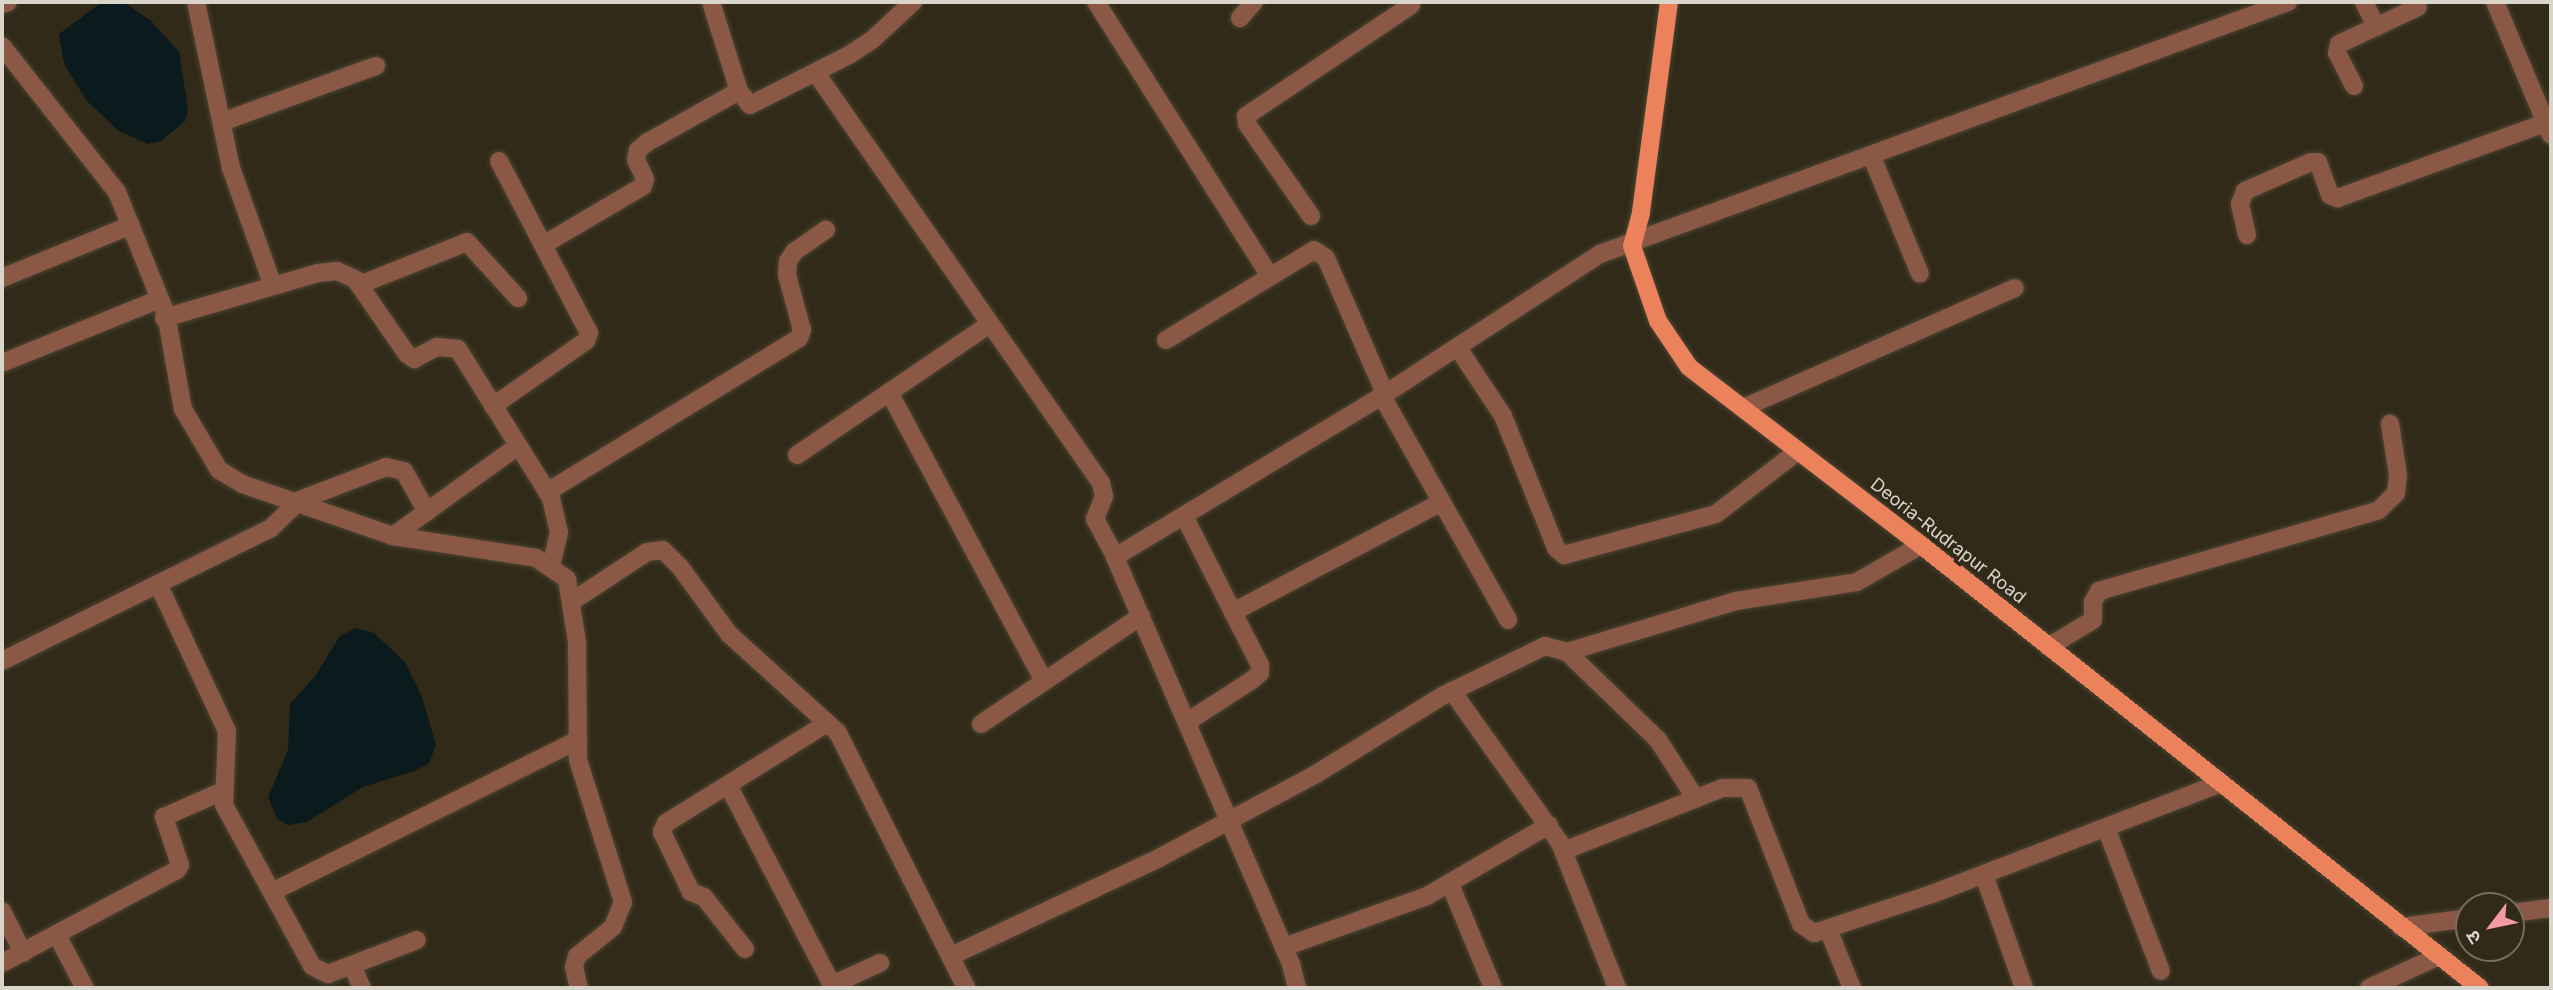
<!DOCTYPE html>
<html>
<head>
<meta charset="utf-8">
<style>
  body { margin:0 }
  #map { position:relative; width:2553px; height:990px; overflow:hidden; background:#312a18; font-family:Inter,"Noto Sans Devanagari",sans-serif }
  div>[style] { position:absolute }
  .water>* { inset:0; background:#0b1a1c }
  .roads { filter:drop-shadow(0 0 2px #4c4534) drop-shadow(0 0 2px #4c4534) }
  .minor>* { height:18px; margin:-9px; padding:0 9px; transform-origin:9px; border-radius:9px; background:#8b5845 }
  .major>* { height:18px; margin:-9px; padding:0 9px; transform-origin:9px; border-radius:9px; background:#eb825b }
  span { translate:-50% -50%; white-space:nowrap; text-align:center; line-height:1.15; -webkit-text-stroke:7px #312a18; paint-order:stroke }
  .street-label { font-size:18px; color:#dad5ca }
  .frame { position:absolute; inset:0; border:4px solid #dad5ca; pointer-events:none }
  .north { position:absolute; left:2455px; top:892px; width:70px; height:70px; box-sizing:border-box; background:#312a18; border:2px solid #756e5f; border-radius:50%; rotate:238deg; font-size:19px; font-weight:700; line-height:28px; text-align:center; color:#dad5ca }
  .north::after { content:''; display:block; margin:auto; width:24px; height:32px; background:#f49aa3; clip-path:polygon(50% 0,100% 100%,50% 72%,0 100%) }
</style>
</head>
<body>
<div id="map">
  <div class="water">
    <div style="clip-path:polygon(102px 2px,124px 2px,151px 21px,179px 52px,188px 109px,185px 121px,161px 141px,148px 144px,119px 131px,87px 101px,64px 64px,59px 34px)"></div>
    <div style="clip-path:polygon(356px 628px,374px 633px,404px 661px,422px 697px,436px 745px,429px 763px,417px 770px,363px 787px,307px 822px,288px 825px,277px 819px,268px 797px,288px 750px,290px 704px,316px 675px,339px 637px)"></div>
  </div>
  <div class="roads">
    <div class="minor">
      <div style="left:196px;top:2px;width:170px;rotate:78.1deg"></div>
      <div style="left:231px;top:168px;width:125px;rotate:70.4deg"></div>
      <div style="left:711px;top:2px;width:93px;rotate:72.5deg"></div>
      <div style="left:739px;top:91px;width:18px;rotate:52deg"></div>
      <div style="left:750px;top:105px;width:111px;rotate:-26.8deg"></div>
      <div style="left:849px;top:55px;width:27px;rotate:-33deg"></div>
      <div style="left:872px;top:40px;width:56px;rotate:-42.8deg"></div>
      <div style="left:1096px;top:2px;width:323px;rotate:57.6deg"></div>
      <div style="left:2364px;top:2px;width:28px;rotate:64deg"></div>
      <div style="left:2495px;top:2px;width:144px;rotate:67.2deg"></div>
      <div style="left:2px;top:4px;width:6px;rotate:-18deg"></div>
      <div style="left:1240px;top:18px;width:21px;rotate:-49deg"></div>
      <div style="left:2px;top:46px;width:186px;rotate:51.8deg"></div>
      <div style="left:117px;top:192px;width:131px;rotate:68.1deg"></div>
      <div style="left:166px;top:314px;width:97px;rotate:79.9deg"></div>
      <div style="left:183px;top:409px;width:71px;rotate:59.5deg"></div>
      <div style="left:219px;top:470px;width:27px;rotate:31deg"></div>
      <div style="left:242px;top:484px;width:160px;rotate:19deg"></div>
      <div style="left:393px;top:536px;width:145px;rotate:8.7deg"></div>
      <div style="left:536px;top:558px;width:37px;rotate:34deg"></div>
      <div style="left:567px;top:579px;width:64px;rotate:81deg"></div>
      <div style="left:577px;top:642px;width:118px;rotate:89.5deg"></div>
      <div style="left:578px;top:760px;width:149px;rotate:72.4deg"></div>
      <div style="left:623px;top:902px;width:27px;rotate:112deg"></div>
      <div style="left:613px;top:927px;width:46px;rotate:141.1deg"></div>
      <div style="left:577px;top:956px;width:11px;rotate:105deg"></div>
      <div style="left:574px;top:967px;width:22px;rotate:77deg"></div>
      <div style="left:816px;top:73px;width:499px;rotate:55.2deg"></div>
      <div style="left:1101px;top:483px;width:13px;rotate:77deg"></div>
      <div style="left:1104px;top:496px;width:25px;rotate:111deg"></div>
      <div style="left:1095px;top:519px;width:44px;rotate:61.7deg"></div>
      <div style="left:2354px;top:86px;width:37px;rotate:-117deg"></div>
      <div style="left:2337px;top:53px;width:9px;rotate:-77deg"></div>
      <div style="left:2339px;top:44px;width:87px;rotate:-25.1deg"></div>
      <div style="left:222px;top:122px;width:164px;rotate:-20deg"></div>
      <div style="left:1872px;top:157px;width:126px;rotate:67.7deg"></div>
      <div style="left:1311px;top:216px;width:112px;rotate:-124.8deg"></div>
      <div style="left:1247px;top:124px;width:8px;rotate:-97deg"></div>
      <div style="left:1246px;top:116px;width:199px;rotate:-33.9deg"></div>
      <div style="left:2247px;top:235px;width:32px;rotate:-103deg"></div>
      <div style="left:2240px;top:204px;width:14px;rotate:-69deg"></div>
      <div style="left:2245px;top:191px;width:72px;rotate:-23.7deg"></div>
      <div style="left:2311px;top:162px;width:7px"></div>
      <div style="left:2318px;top:162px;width:35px;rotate:70deg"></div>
      <div style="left:2330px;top:195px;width:9px;rotate:21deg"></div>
      <div style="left:2338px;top:198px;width:226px;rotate:-19.9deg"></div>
      <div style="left:543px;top:245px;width:116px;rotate:-30.5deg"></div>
      <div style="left:643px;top:186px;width:7px;rotate:-74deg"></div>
      <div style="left:645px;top:179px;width:21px;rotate:-115deg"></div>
      <div style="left:636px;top:160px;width:10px;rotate:-79deg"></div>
      <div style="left:638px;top:150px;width:13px;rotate:-39deg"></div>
      <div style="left:648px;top:142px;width:104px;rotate:-29.3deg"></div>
      <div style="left:2px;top:278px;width:139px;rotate:-22.3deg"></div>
      <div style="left:359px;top:285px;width:116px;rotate:-21.7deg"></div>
      <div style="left:467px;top:242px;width:76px;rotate:47.7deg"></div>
      <div style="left:164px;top:318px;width:160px;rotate:-16.3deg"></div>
      <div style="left:318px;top:273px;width:19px;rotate:-6deg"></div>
      <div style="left:337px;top:271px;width:20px;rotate:24deg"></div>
      <div style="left:355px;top:279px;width:91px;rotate:55.3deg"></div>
      <div style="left:407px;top:354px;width:9px;rotate:36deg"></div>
      <div style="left:414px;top:359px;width:26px;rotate:-28deg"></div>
      <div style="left:437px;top:347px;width:21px;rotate:5deg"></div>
      <div style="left:458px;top:349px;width:176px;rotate:58deg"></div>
      <div style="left:551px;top:498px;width:35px;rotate:77deg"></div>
      <div style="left:559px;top:532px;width:36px;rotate:103deg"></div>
      <div style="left:1166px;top:340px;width:173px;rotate:-31.3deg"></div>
      <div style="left:1314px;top:250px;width:14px;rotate:34deg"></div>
      <div style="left:1326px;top:258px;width:148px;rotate:66.5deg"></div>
      <div style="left:1458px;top:348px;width:82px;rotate:56.5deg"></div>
      <div style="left:1503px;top:416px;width:142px;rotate:68.1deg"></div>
      <div style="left:1556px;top:548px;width:11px;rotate:41deg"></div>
      <div style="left:1564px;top:555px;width:157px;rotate:-15.1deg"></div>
      <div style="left:1716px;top:514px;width:103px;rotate:-37.5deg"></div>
      <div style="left:2px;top:363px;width:170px;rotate:-22.1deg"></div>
      <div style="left:889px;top:392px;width:328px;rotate:61.8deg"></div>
      <div style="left:1382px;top:396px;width:257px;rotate:60.6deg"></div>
      <div style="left:493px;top:406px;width:113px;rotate:-35deg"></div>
      <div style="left:586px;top:341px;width:9px;rotate:-69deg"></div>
      <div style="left:589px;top:333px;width:194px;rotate:-117.6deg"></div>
      <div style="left:1743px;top:408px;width:297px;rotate:-23.8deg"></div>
      <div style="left:797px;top:455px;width:233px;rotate:-34.2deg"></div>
      <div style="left:547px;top:492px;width:295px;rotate:-31.4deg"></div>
      <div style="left:799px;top:338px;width:9px;rotate:-69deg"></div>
      <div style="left:802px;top:330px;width:57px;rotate:-105.3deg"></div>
      <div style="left:787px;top:275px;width:14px;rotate:-86deg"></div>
      <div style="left:788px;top:261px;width:11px;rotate:-56deg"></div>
      <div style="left:794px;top:252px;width:39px;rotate:-35deg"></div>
      <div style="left:1184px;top:516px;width:167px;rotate:63deg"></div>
      <div style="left:1260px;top:665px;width:8px;rotate:90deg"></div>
      <div style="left:1260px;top:673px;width:11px;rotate:139deg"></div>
      <div style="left:1252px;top:680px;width:77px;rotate:147.1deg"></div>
      <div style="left:393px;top:536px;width:154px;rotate:-35.8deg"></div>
      <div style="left:159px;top:586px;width:160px;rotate:64.9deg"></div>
      <div style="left:227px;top:731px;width:74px;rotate:92.3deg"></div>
      <div style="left:224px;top:805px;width:183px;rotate:61.3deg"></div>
      <div style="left:312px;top:966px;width:18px;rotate:27deg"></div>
      <div style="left:328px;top:974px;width:95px;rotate:-20.9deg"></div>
      <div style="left:574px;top:600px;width:87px;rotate:-33.3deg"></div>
      <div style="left:647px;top:552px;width:16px;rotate:-7deg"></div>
      <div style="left:663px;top:550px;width:24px;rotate:45deg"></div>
      <div style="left:680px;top:567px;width:83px;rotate:53.8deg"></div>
      <div style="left:729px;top:634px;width:147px;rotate:42.2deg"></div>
      <div style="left:838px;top:733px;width:285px;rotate:63.3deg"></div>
      <div style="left:1233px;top:612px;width:236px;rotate:-27.8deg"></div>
      <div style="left:2048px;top:647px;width:52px;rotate:-31deg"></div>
      <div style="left:2093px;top:620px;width:18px;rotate:-90deg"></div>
      <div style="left:2093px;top:602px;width:13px;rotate:-61deg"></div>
      <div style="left:2099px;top:591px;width:291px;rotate:-16.1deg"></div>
      <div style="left:2379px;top:510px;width:24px;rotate:-45deg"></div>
      <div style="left:2396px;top:493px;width:18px;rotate:-84deg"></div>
      <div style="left:2398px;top:475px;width:52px;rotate:-98.9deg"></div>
      <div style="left:1567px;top:652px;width:177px;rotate:-16.8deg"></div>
      <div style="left:1736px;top:601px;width:122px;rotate:-8.9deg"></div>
      <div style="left:1857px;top:582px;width:74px;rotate:-30deg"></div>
      <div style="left:2px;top:661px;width:300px;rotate:-26.3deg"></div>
      <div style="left:271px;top:528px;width:40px;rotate:-44deg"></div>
      <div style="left:300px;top:500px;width:92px;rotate:-21deg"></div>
      <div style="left:386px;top:467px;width:18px;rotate:13deg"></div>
      <div style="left:404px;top:471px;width:47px;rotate:60.7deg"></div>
      <div style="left:1452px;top:691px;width:186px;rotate:54.6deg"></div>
      <div style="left:1560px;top:843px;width:156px;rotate:68.5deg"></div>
      <div style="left:981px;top:724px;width:193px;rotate:-34deg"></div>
      <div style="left:728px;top:785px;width:225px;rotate:62.5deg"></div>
      <div style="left:832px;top:985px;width:53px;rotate:-24.6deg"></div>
      <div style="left:2106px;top:828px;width:153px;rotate:69deg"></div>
      <div style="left:1563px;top:851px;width:171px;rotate:-21.6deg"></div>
      <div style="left:1722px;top:788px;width:26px"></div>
      <div style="left:1748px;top:788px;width:146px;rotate:68.7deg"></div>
      <div style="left:1801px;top:924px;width:16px;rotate:35deg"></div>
      <div style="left:1814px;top:933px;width:124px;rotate:-18.3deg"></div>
      <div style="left:1932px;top:894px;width:307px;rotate:-21deg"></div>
      <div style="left:1984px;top:875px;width:120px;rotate:70.5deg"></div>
      <div style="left:1450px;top:884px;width:113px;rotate:67.5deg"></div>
      <div style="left:272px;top:892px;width:342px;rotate:-26.4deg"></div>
      <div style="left:2px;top:911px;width:47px;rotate:63.4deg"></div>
      <div style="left:2511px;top:913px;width:40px;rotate:-7.1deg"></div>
      <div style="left:2401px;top:927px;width:69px;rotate:-7.5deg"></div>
      <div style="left:1828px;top:929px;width:64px;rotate:67.9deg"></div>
      <div style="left:57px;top:935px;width:60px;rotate:62.2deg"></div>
      <div style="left:1284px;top:947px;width:152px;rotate:-19.6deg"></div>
      <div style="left:1427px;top:896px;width:141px;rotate:-30.2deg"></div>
      <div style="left:745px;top:949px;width:66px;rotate:-128.3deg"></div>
      <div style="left:704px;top:897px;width:14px;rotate:-159deg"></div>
      <div style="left:691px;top:892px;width:67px;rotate:-115.8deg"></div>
      <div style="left:662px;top:832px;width:10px;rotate:-66deg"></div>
      <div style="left:666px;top:823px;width:190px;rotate:-31.8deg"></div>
      <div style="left:951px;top:956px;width:230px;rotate:-25.2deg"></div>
      <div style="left:1159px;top:858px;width:178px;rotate:-28.1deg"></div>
      <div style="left:1316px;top:774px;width:150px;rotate:-31.7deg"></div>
      <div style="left:1444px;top:695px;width:112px;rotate:-25.9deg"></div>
      <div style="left:1545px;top:646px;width:23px;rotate:15deg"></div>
      <div style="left:1567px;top:652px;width:127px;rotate:44deg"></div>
      <div style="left:1658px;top:740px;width:70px;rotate:57.2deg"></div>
      <div style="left:2px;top:963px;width:198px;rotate:-28deg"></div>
      <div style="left:177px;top:870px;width:6px;rotate:-59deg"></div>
      <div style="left:180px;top:865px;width:51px;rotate:-108.4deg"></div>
      <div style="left:164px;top:817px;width:64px;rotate:-23.8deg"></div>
      <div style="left:352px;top:965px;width:25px;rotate:67deg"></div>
      <div style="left:1297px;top:988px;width:25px;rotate:-104deg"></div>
      <div style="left:1291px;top:964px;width:443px;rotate:-113.4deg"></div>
      <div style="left:1115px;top:557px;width:315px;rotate:-31.1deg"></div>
      <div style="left:1385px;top:394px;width:257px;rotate:-33.1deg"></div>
      <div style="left:1600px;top:254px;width:733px;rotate:-20.12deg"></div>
      <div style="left:2369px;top:988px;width:77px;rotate:-24.6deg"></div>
    </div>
    <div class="major">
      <div style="left:1669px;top:2px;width:213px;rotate:97.6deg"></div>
      <div style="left:1641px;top:213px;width:34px;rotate:105deg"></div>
      <div style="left:1632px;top:246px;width:79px;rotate:70.9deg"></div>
      <div style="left:1658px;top:321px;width:55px;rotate:56deg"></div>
      <div style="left:1689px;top:367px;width:292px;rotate:37.5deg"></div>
      <div style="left:1921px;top:545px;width:713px;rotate:38.4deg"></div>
    </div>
  </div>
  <div class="street-label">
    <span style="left:1948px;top:541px;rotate:38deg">Deoria-Rudrapur Road</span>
  </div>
  <div class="frame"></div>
  <div class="north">उ</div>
</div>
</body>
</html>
